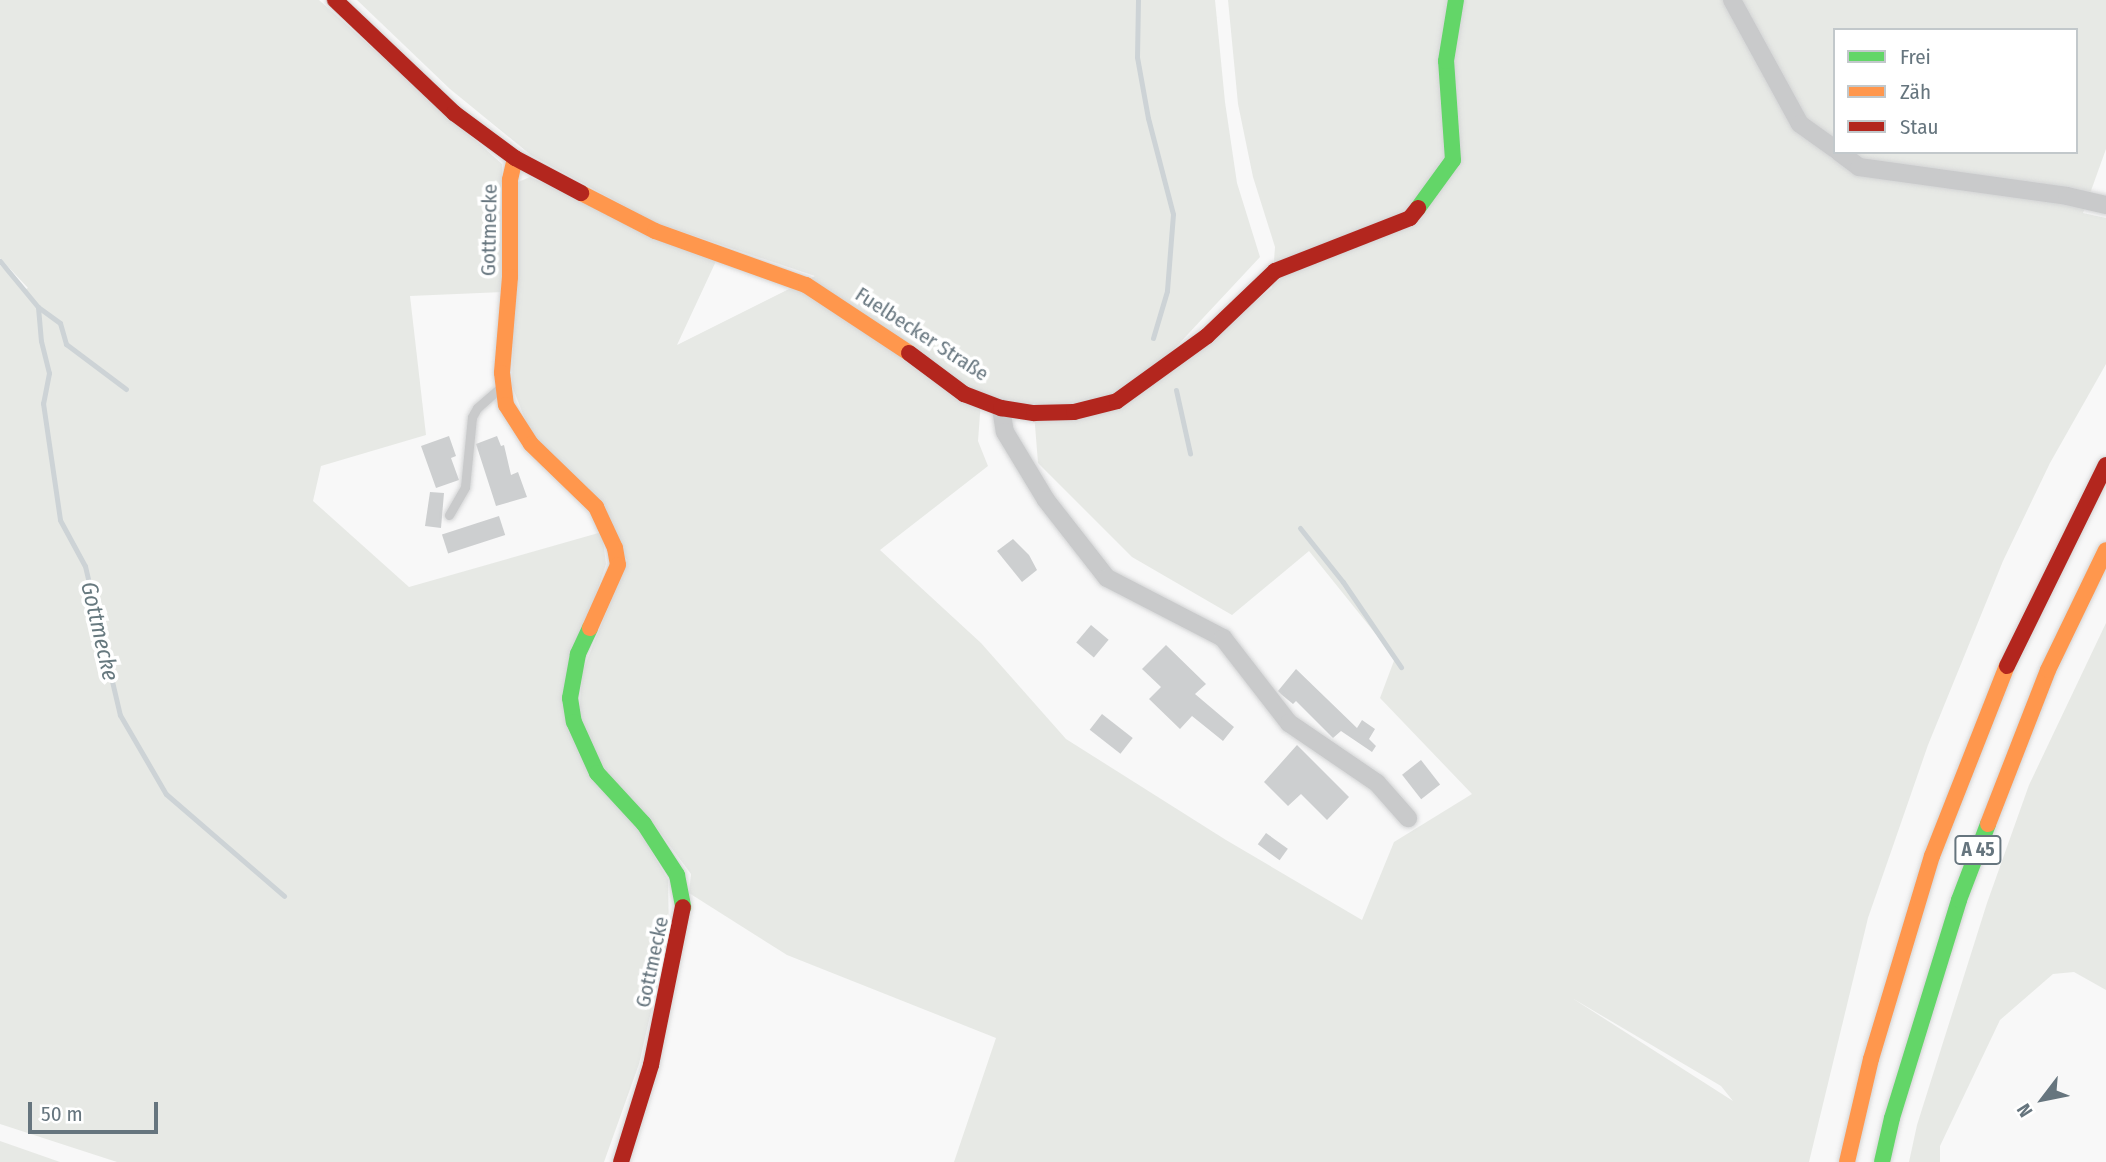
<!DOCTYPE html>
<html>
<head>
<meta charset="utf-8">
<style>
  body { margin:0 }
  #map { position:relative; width:2106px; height:1162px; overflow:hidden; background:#f8f8f8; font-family:"Fira Sans Condensed",sans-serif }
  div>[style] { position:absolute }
  .green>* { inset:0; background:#e7e9e5 }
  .stream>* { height:5px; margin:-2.5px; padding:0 2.5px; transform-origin:2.5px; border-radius:2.5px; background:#cdd3d6 }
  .building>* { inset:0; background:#cdcfd0; transform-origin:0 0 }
  .roads { filter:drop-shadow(0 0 2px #d3d4d5) drop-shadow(0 0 2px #d3d4d5) }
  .lane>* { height:9px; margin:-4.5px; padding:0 4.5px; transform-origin:4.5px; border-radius:4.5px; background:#c9cacb }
  .street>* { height:18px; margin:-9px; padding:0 9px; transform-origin:9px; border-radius:9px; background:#c9cacb }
  .fast>* { height:16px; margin:-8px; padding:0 8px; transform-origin:8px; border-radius:8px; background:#63d668 }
  .slow>* { height:16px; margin:-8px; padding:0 8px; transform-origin:8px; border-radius:8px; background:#ff974d }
  .jam>* { height:16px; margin:-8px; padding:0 8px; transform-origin:8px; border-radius:8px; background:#b3261e }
  span { translate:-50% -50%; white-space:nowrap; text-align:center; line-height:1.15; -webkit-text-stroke:7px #fff; paint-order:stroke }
  .shield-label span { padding:2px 5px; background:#fff; border:2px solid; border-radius:5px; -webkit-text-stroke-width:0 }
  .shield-label { font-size:19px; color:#66757e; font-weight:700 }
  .street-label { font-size:21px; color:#66757e }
  .water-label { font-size:23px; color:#67797f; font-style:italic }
  .legend { position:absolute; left:1833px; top:28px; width:245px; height:126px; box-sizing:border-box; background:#fff; border:2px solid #c2c8cb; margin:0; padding:9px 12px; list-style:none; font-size:21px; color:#66757e }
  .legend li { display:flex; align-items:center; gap:14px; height:35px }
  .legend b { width:35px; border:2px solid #c2c8cb }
  .north { position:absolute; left:2008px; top:1064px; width:70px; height:70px; -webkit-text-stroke:5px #fff; paint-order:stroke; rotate:238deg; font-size:19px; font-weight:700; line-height:28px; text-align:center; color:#66757e }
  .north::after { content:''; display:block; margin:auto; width:24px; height:32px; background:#66757e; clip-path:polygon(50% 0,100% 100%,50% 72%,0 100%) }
  .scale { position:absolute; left:28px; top:1102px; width:130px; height:32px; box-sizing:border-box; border:4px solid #66757e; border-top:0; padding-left:9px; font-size:21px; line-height:24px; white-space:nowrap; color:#66757e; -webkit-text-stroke:5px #fff; paint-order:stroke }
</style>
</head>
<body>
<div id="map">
  <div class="green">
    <div style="clip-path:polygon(0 0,319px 0,502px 164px,503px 292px,410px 296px,426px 435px,321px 466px,313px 501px,409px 587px,602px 532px,606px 564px,563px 697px,668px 880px,669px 933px,639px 1064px,604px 1162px,117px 1162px,0 1124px,0 265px,24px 290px,28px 288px,0 258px)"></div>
    <div style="clip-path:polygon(evenodd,357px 0,1215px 0,1225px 102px,1237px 183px,1260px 257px,1118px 409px,1272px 288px,1275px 247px,1253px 177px,1238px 104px,1228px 0,2106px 0,2106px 149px,2083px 213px,2106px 218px,2106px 364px,2050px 463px,2003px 561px,1928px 745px,1868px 918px,1809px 1162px,954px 1162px,996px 1038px,787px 955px,689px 893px,691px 874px,650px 819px,604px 769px,579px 720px,582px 673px,627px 560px,530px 432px,512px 386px,516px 183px,530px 177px,717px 259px,677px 345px,815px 276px,656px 223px,531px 155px,450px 89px,357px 0,1835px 30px,2076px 30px,2076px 152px,1835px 152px,1835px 30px,357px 0,981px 401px,1034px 413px,1038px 463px,1132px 557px,1232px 615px,1309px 551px,1395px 658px,1380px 698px,1472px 794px,1394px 842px,1362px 920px,1226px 840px,1066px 739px,981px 643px,880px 550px,988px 466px,978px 441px,981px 401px,357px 0,1572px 998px,1721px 1086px,1733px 1101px,1572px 998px)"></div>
    <div style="clip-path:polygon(2106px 623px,2106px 990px,2074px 972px,2053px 974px,2000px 1020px,1940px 1146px,1940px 1162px,1909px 1162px,1917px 1125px,1987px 903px,2029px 785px)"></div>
    <div style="clip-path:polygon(0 1141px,60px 1162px,0 1162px)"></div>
  </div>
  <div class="stream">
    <div style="left:1138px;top:0;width:57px;rotate:91deg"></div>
    <div style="left:1137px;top:57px;width:62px;rotate:79.8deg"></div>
    <div style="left:1148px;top:118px;width:99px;rotate:75.4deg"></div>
    <div style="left:1173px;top:214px;width:77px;rotate:94.5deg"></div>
    <div style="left:1167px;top:291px;width:49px;rotate:106.6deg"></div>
    <div style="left:0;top:261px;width:60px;rotate:50.4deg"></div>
    <div style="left:38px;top:307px;width:34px;rotate:85deg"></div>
    <div style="left:41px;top:341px;width:33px;rotate:76deg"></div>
    <div style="left:49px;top:373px;width:31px;rotate:101deg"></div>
    <div style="left:43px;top:403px;width:118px;rotate:81.7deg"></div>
    <div style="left:60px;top:520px;width:52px;rotate:61.5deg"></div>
    <div style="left:85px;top:566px;width:153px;rotate:76.8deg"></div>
    <div style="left:120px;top:715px;width:91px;rotate:59.8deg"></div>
    <div style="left:166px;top:794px;width:156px;rotate:40.8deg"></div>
    <div style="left:38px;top:307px;width:27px;rotate:36deg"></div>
    <div style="left:60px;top:323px;width:22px;rotate:74deg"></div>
    <div style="left:66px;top:344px;width:75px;rotate:36.9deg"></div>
    <div style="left:1176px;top:390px;width:65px;rotate:77.5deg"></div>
    <div style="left:1300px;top:528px;width:69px;rotate:51.5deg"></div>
    <div style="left:1343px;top:582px;width:103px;rotate:55.7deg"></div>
  </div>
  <div class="building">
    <div style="clip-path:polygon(449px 436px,456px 456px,451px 458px,459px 480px,436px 488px,421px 446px)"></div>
    <div style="clip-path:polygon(497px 436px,501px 446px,504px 445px,511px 475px,518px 472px,527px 497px,496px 506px,476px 444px)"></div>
    <div style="clip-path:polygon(430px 492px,444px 493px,441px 528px,425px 526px)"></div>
    <div style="left:499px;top:516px;width:20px;height:60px;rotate:72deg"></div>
    <div style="clip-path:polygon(1013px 539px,1029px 555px,1037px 570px,1022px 582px,997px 551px)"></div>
    <div style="left:1091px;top:625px;width:23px;height:23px;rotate:40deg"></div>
    <div style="clip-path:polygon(1166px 645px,1206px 684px,1195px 694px,1234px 727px,1223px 741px,1192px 716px,1180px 729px,1149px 699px,1161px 687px,1142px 669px)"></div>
    <div style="clip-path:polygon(1296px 669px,1357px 728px,1362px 720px,1375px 729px,1369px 739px,1376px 746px,1372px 752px,1341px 731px,1333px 738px,1296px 701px,1293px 704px,1282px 695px,1278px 691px)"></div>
    <div style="left:1102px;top:714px;width:39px;height:20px;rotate:38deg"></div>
    <div style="clip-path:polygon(1297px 745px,1349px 797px,1327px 820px,1301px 794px,1288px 806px,1264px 782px)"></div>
    <div style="left:1421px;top:760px;width:31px;height:24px;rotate:52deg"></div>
    <div style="left:1266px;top:833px;width:27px;height:14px;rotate:36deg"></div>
  </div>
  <div class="roads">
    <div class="lane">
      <div style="left:449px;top:515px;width:32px;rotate:-60deg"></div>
      <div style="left:465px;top:487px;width:70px;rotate:-84.3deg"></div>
      <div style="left:472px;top:417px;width:10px;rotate:-61deg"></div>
      <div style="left:477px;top:408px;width:29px;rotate:-41deg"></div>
    </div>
    <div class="street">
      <div style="left:1732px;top:0;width:141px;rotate:61.3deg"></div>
      <div style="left:1800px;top:124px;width:43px;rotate:35.5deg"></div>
      <div style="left:1839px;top:152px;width:25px;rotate:37deg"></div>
      <div style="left:1859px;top:167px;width:210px;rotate:7.9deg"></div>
      <div style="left:2067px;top:196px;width:40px;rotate:13deg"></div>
      <div style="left:1001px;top:408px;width:24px;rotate:81deg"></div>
      <div style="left:1005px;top:432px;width:79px;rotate:58.9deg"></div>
      <div style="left:1046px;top:500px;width:99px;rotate:52deg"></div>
      <div style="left:1107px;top:578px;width:131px;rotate:27.3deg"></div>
      <div style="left:1223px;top:638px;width:108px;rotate:52.2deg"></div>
      <div style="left:1289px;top:723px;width:107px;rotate:34.3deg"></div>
      <div style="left:1377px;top:783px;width:47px;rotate:48.5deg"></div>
    </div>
    <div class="fast">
      <div style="left:1418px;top:208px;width:59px;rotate:-53.9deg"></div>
      <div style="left:1453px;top:160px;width:99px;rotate:-94deg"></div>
      <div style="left:1446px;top:61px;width:62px;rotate:-80.7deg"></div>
      <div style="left:590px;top:628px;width:29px;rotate:115deg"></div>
      <div style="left:578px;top:654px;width:45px;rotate:100.3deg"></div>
      <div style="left:570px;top:698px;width:24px;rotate:81deg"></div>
      <div style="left:574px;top:722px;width:56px;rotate:65.7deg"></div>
      <div style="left:597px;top:773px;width:69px;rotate:47.3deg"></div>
      <div style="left:644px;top:824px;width:61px;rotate:57.1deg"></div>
      <div style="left:677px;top:875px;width:33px;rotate:79deg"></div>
      <div style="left:1882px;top:1162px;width:45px;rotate:-77.2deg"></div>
      <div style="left:1892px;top:1118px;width:228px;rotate:-72.9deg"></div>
      <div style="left:1959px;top:900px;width:81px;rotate:-69.1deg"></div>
    </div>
    <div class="slow">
      <div style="left:515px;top:158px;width:23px;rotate:103deg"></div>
      <div style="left:510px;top:180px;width:97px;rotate:90deg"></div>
      <div style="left:510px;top:277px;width:96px;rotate:94.8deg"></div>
      <div style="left:502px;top:373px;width:32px;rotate:83deg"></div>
      <div style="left:506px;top:405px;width:46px;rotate:57.3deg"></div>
      <div style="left:531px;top:444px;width:91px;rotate:44.1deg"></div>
      <div style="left:596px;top:507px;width:45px;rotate:65.1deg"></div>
      <div style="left:615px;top:548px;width:17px;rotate:80deg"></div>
      <div style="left:618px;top:565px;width:69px;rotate:114deg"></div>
      <div style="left:581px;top:193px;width:83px;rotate:27.2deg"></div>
      <div style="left:655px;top:231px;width:160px;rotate:19.7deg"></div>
      <div style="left:806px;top:285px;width:123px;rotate:33.4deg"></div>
      <div style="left:1988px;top:824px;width:165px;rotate:-68.7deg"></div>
      <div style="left:2048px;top:670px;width:133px;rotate:-64.2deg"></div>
      <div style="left:1847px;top:1162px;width:106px;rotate:-76.9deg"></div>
      <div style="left:1871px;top:1059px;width:212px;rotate:-73.3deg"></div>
      <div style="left:1932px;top:856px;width:204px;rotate:-68.5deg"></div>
    </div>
    <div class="jam">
      <div style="left:335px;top:0;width:164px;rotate:43.5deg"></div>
      <div style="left:454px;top:113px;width:76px;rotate:36.4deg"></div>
      <div style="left:515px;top:158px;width:75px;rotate:27.9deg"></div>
      <div style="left:909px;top:353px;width:69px;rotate:36.7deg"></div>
      <div style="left:964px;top:394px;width:40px;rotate:21deg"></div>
      <div style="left:1001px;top:408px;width:33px;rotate:9deg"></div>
      <div style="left:1034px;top:413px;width:40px;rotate:-1.4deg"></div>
      <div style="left:1074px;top:412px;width:44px;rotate:-14.3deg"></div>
      <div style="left:1117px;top:401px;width:111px;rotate:-35.8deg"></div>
      <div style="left:1207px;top:336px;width:94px;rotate:-43.7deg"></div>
      <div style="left:1275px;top:271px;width:145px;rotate:-21.4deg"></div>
      <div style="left:1410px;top:218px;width:13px;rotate:-51deg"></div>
      <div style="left:2007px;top:666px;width:224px;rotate:-63.8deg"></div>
      <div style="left:621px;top:1162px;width:102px;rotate:-72.8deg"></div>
      <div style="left:651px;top:1065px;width:161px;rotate:-78.6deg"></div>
    </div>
  </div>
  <div class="shield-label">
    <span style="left:1978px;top:850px">A 45</span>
  </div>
  <div class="street-label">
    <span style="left:489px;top:230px;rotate:-89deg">Gottmecke</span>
    <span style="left:922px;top:334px;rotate:33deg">Fuelbecker Straße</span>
    <span style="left:652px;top:962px;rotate:-78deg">Gottmecke</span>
  </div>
  <div class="water-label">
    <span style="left:100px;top:631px;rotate:77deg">Gottmecke</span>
  </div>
  <ul class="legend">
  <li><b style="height:9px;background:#63d668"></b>Frei</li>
  <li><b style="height:9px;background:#ff974d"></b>Zäh</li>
  <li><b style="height:9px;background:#b3261e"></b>Stau</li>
  </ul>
  <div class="north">N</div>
  <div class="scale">50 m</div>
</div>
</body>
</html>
